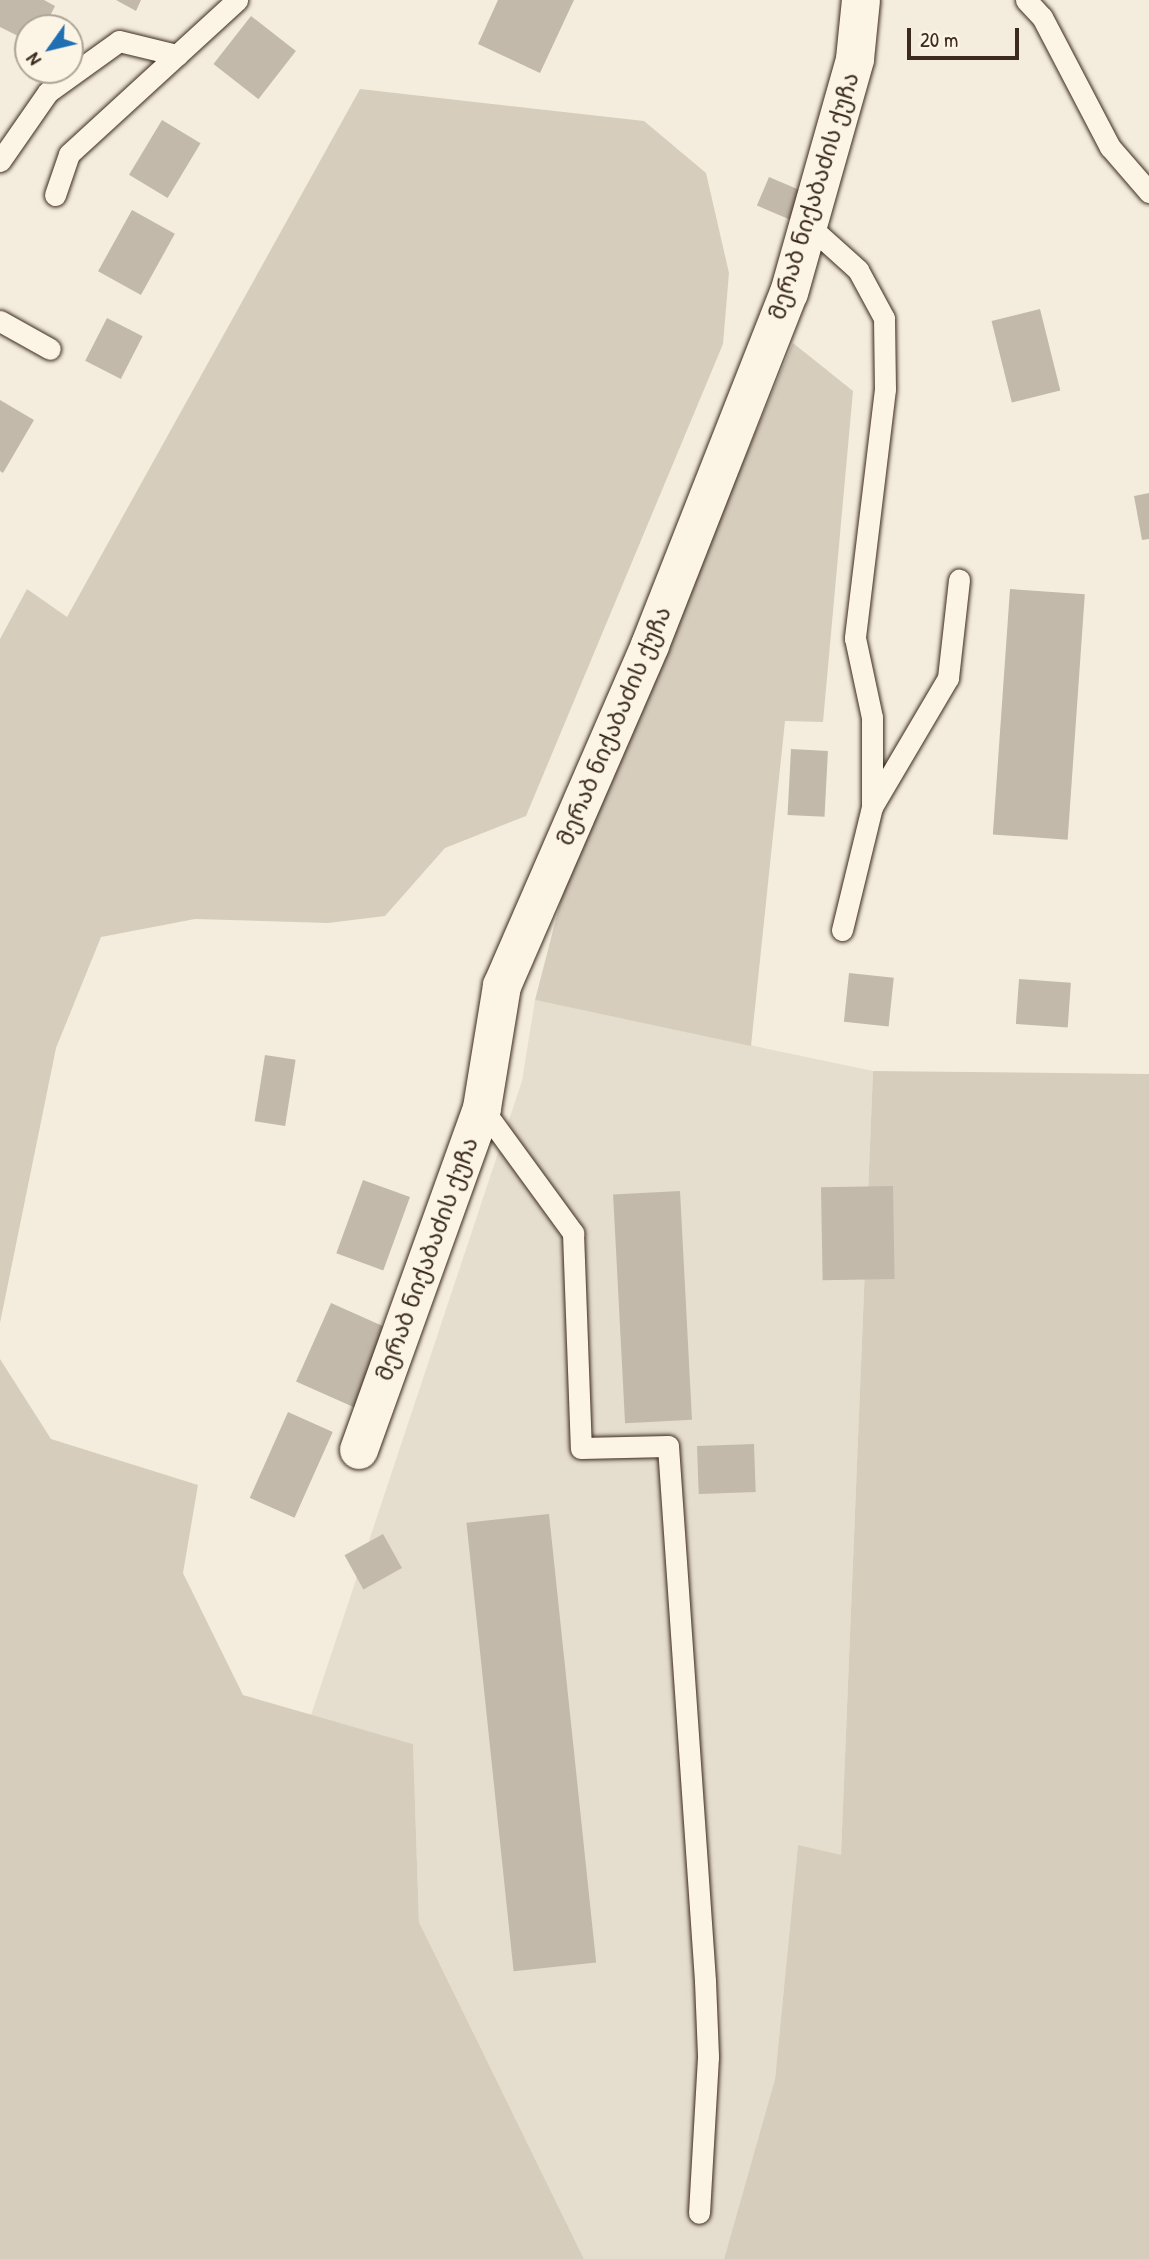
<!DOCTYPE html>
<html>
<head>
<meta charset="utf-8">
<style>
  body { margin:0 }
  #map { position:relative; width:1149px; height:2259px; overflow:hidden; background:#f4eddd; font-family:"Patrick Hand","Noto Sans Georgian",sans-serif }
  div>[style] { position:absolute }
  .built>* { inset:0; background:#e5ddce }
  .green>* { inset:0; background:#d6cdbd }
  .building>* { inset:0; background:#c3b9aa; transform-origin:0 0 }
  .roads { filter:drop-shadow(0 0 2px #3b2a1e) drop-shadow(0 0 2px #3b2a1e) }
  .lane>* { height:21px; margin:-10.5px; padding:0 10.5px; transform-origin:10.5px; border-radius:10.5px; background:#fcf5e5 }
  .street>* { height:38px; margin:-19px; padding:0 19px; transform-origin:19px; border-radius:19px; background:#fcf5e5 }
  span { translate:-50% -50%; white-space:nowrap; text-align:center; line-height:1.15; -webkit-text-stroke:6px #fcf5e5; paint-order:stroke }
  .street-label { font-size:23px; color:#3b2a1e }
  .north { position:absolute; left:14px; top:14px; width:70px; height:70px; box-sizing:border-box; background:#fcf5e5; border:2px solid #afa495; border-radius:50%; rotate:236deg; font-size:19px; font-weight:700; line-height:28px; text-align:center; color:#3b2a1e }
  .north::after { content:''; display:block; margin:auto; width:24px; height:32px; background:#1f6fb2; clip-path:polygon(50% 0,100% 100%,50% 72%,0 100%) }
  .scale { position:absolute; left:907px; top:28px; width:112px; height:32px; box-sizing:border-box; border:4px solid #3b2a1e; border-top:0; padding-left:9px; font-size:21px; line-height:24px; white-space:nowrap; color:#3b2a1e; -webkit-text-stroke:5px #fcf5e5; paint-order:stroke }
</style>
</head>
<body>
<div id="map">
  <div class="built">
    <div style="clip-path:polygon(535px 1000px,873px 1071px,841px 1856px,798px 1846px,775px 2079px,724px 2259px,584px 2259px,419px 1922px,413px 1744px,311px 1715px,522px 1081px)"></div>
  </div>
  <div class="green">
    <div style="clip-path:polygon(360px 89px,644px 121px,706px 173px,729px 273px,723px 344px,526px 816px,445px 848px,385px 916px,328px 923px,195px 919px,101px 937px,56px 1048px,0 1323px,0 639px,27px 589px,67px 617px)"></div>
    <div style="clip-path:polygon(793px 343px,853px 391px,823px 722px,785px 721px,751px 1046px,535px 1000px,564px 888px)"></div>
    <div style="clip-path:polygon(873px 1071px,1149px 1074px,1149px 2259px,724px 2259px,775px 2079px,798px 1845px,841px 1855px)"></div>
    <div style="clip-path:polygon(0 1359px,51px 1439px,198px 1485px,183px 1573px,243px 1695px,413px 1744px,419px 1922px,584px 2259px,0 2259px)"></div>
  </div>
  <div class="building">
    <div style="clip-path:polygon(0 0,44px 0,55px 6px,44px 28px,28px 28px,28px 41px,0 27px)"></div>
    <div style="clip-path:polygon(116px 0,141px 0,136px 11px)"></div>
    <div style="clip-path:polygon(498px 0,574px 0,540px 73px,478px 44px)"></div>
    <div style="left:251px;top:16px;width:57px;height:61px;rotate:38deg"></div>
    <div style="left:162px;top:120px;width:45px;height:64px;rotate:31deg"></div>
    <div style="left:769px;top:177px;width:44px;height:31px;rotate:23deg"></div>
    <div style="left:132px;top:210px;width:49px;height:70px;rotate:29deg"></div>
    <div style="left:1040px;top:309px;width:84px;height:50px;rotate:76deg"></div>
    <div style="left:107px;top:318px;width:40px;height:48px;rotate:27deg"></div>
    <div style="clip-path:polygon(0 400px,34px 420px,3px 473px,0 471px)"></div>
    <div style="clip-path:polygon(1149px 493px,1149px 539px,1142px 540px,1134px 496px)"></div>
    <div style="left:1010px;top:589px;width:75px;height:246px;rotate:4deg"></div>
    <div style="left:791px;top:749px;width:37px;height:66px;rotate:3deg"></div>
    <div style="left:849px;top:973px;width:45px;height:49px;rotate:6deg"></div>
    <div style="left:1019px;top:979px;width:52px;height:45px;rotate:4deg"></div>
    <div style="left:265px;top:1055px;width:31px;height:67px;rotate:9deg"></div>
    <div style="left:363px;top:1180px;width:50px;height:78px;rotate:20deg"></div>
    <div style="left:893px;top:1186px;width:93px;height:72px;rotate:89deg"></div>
    <div style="left:680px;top:1191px;width:229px;height:67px;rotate:87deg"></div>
    <div style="left:331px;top:1303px;width:64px;height:86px;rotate:24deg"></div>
    <div style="left:288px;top:1412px;width:49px;height:94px;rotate:24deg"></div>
    <div style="left:754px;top:1444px;width:48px;height:57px;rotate:88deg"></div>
    <div style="left:549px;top:1514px;width:451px;height:83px;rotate:84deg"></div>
    <div style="left:383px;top:1534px;width:39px;height:44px;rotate:61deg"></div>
  </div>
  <div class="roads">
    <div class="lane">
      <div style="left:1026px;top:0;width:23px;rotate:47deg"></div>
      <div style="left:1042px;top:17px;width:147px;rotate:62.4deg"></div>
      <div style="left:1110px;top:147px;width:60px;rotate:49.1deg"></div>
      <div style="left:0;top:161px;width:84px;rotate:-55.2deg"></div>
      <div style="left:48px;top:92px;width:87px;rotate:-35.7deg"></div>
      <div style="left:119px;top:41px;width:60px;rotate:13.6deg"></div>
      <div style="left:55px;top:195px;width:43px;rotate:-71.1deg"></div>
      <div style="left:69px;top:154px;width:228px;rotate:-42.5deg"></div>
      <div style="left:807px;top:224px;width:69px;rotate:42deg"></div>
      <div style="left:858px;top:270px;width:55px;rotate:61.6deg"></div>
      <div style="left:884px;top:318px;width:71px;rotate:89.2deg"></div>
      <div style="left:885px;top:389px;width:251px;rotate:96.9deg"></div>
      <div style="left:855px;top:638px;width:81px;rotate:77.9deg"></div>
      <div style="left:872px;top:717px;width:90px;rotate:90deg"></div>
      <div style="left:0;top:321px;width:57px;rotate:29.2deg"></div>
      <div style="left:842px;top:930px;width:127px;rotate:-76.3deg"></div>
      <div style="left:872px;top:807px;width:150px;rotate:-59.5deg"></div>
      <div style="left:948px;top:678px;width:99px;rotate:-83.6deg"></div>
      <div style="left:482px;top:1108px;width:155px;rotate:53.9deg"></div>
      <div style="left:573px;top:1233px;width:215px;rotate:87.9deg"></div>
      <div style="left:581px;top:1448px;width:87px;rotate:-1.3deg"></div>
      <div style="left:668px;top:1446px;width:536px;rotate:86.04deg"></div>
      <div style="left:705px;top:1981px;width:76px;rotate:87.7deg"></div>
      <div style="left:708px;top:2057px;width:156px;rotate:93.3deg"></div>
    </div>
    <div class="street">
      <div style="left:359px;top:1450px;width:363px;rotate:-70.2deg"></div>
      <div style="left:482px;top:1108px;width:124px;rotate:-80.7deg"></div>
      <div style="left:502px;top:986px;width:372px;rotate:-66.5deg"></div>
      <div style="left:650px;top:645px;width:378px;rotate:-68.5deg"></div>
      <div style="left:789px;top:293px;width:243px;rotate:-74.2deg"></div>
      <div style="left:855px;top:59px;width:59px;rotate:-84.2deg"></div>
    </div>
  </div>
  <div class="street-label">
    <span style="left:814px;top:196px;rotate:-73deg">მერაბ ნიქაბაძის ქუჩა</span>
    <span style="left:614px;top:726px;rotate:-67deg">მერაბ ნიქაბაძის ქუჩა</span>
    <span style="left:427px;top:1259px;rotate:-70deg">მერაბ ნიქაბაძის ქუჩა</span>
  </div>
  <div class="north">N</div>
  <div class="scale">20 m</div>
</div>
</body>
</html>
